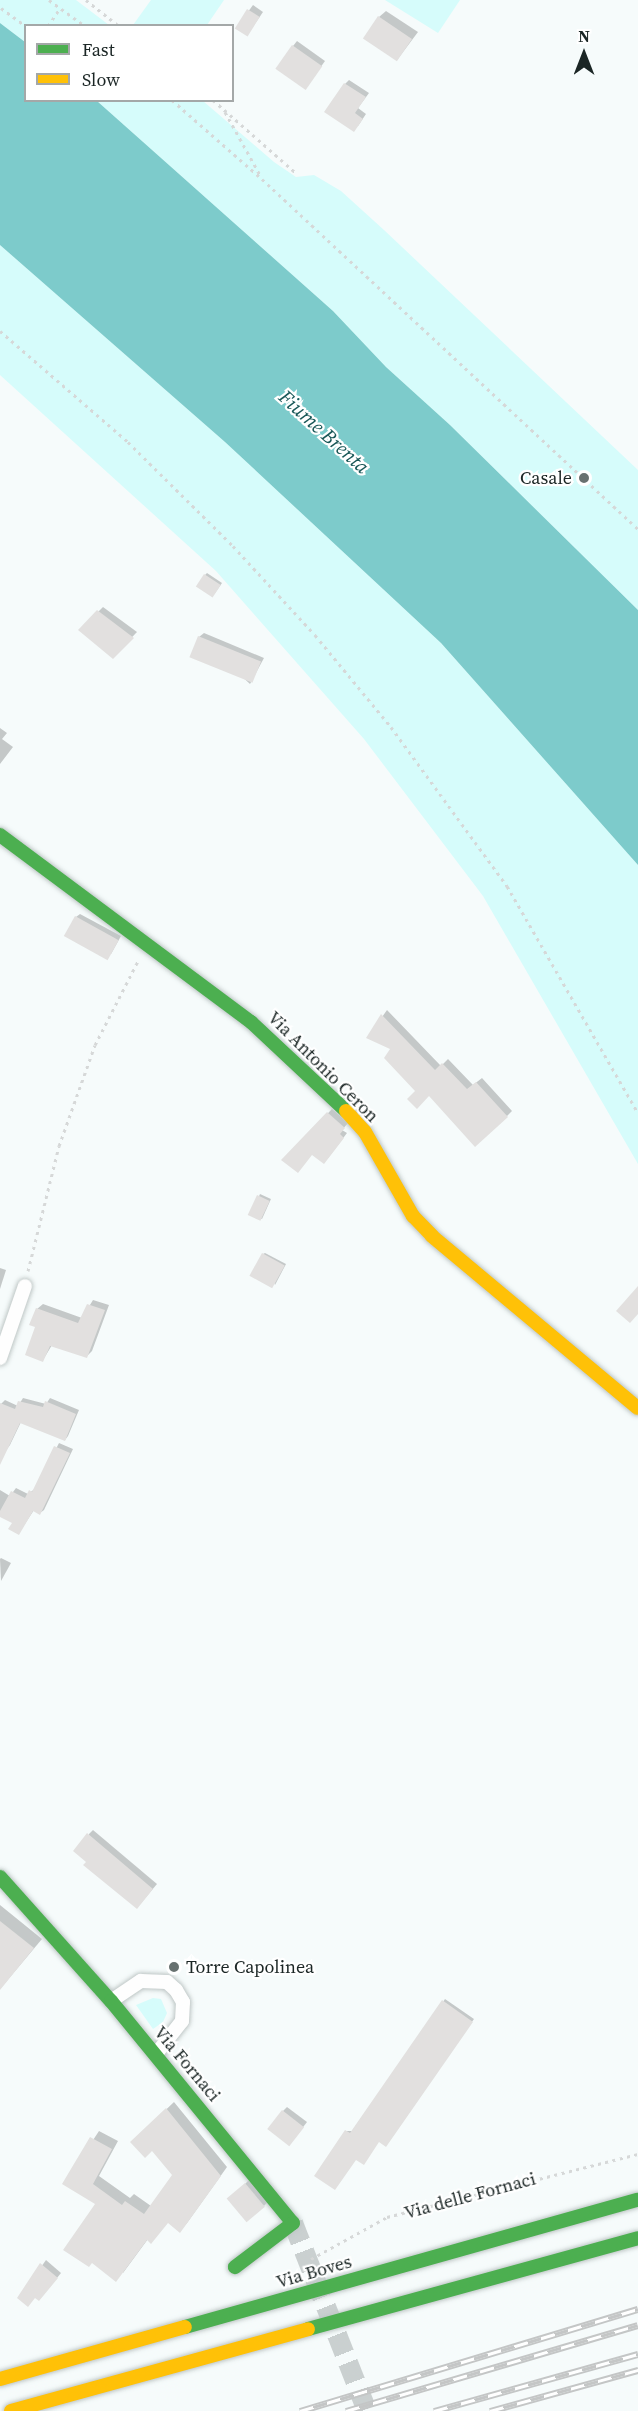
<!DOCTYPE html>
<html>
<head>
<meta charset="utf-8">
<style>
  body { margin:0 }
  #map { position:relative; width:638px; height:2411px; overflow:hidden; background:#f6fbfb; font-family:"Source Serif 4",serif }
  div>[style] { position:absolute }
  .green>* { inset:0; background:#d6fcfb }
  .water>* { inset:0; background:#7dcbcb }
  .shadow>* { inset:0; background:#0003; transform-origin:0 0 }
  .building>* { inset:0; background:#e2e0df; transform-origin:0 0 }
  .secondary-tunnel>* { height:20px; margin-top:-10px; transform-origin:0; background:repeating-linear-gradient(90deg,#cad0d0 0 20px,transparent 0 30px) }
  .path>* { height:3px; margin-top:-1.5px; transform-origin:0; background:repeating-linear-gradient(90deg,#d6d8d8 0 3px,transparent 0 7.5px) }
  .roads { filter:drop-shadow(0 0 2px #bfc7c6) drop-shadow(0 0 2px #bfc7c6) }
  .street>* { height:14px; margin:-7px; padding:0 7px; transform-origin:7px; border-radius:7px; background:#fefefe }
  .fast>* { height:14px; margin:-7px; padding:0 7px; transform-origin:7px; border-radius:7px; background:#4caf50 }
  .slow>* { height:14px; margin:-7px; padding:0 7px; transform-origin:7px; border-radius:7px; background:#ffc107 }
  .rail>* { height:7px; margin-top:-3.5px; transform-origin:0; background:repeating-linear-gradient(90deg,#fff 0 14px,#c4c6c6 0 28px); box-sizing:border-box; border-block:2px solid #c4c6c6 }
  .dots>* { width:16px; height:16px; translate:-50% -50%; box-sizing:border-box; border:3px solid #fff; border-radius:50% }
  span { translate:-50% -50%; white-space:nowrap; text-align:center; line-height:1.15; -webkit-text-stroke:4.5px #fff; paint-order:stroke }
  .poi-label { font-size:18px; color:#1b2625 }
  .right { translate:-100% -50%; text-align:right }
  .left { translate:0 -50%; text-align:left }
  .street-label { font-size:18px; color:#1b2625 }
  .water-label { font-size:20px; color:#1a5858; font-style:italic }
  .legend { position:absolute; left:24px; top:24px; width:210px; height:78px; box-sizing:border-box; background:#fff; border:2px solid #a4a8a8; margin:0; padding:8px 10px; list-style:none; font-size:18px; color:#1b2625 }
  .legend li { display:flex; align-items:center; gap:12px; height:30px }
  .legend b { width:30px; border:2px solid #a4a8a8 }
  .north { position:absolute; left:554px; top:24px; width:60px; height:60px; -webkit-text-stroke:4px #fff; paint-order:stroke; rotate:0deg; font-size:16px; font-weight:700; line-height:24px; text-align:center; color:#1b2625 }
  .north::after { content:''; display:block; margin:auto; width:21px; height:27px; background:#1b2625; clip-path:polygon(50% 0,100% 100%,50% 72%,0 100%) }
</style>
</head>
<body>
<div id="map">
  <div class="green">
    <div style="clip-path:polygon(0 0,76px 0,109px 25px,26px 26px,25px 42px,0 23px)"></div>
    <div style="clip-path:polygon(151px 0,224px 0,207px 25px,133px 25px)"></div>
    <div style="clip-path:polygon(385px 0,460px 0,438px 33px)"></div>
    <div style="clip-path:polygon(97px 101px,203px 101px,274px 162px,296px 177px,314px 175px,341px 191px,384px 230px,638px 470px,638px 610px,450px 425px,386px 367px,333px 311px)"></div>
    <div style="clip-path:polygon(0 245px,225px 442px,441px 643px,638px 865px,638px 1164px,483px 896px,364px 739px,216px 571px,0 375px)"></div>
    <div style="clip-path:polygon(153px 1998px,161px 1999px,167px 2013px,163px 2022px,153px 2029px,136px 2005px)"></div>
  </div>
  <div class="water">
    <div style="clip-path:polygon(0 23px,25px 42px,26px 100px,97px 101px,333px 311px,386px 367px,450px 425px,638px 610px,638px 865px,441px 643px,225px 442px,0 245px)"></div>
  </div>
  <div class="shadow">
    <div style="clip-path:polygon(253px 5px,263px 12px,250px 31px,236px 28px)"></div>
    <div style="clip-path:polygon(386px 11px,418px 32px,397px 60px,379px 17px)"></div>
    <div style="clip-path:polygon(297px 41px,325px 61px,310px 82px,293px 46px)"></div>
    <div style="clip-path:polygon(349px 80px,369px 93px,358px 108px,366px 114px,358px 126px,345px 84px)"></div>
    <div style="clip-path:polygon(207px 573px,222px 583px,215px 593px,205px 575px)"></div>
    <div style="clip-path:polygon(103px 607px,137px 632px,113px 657px,80px 630px)"></div>
    <div style="clip-path:polygon(204px 633px,264px 658px,250px 684px,199px 637px)"></div>
    <div style="clip-path:polygon(0 728px,7px 733px,2px 739px,13px 747px,0 764px)"></div>
    <div style="clip-path:polygon(80px 914px,121px 936px,111px 954px,76px 917px)"></div>
    <div style="clip-path:polygon(387px 1010px,441px 1066px,448px 1059px,473px 1085px,482px 1078px,512px 1111px,507px 1116px,417px 1091px,392px 1049px,368px 1037px)"></div>
    <div style="clip-path:polygon(332px 1109px,348px 1123px,342px 1130px,347px 1133px,328px 1158px,313px 1153px,283px 1160px)"></div>
    <div style="left:260px;top:1194px;width:12px;height:22px;rotate:24deg"></div>
    <div style="clip-path:polygon(265px 1253px,286px 1264px,275px 1285px,263px 1254px)"></div>
    <div style="clip-path:polygon(0 1268px,6px 1270px,0 1289px)"></div>
    <div style="clip-path:polygon(93px 1300px,109px 1305px,92px 1351px,87px 1356px,52px 1345px,43px 1360px,37px 1309px,43px 1304px,82px 1318px)"></div>
    <div style="clip-path:polygon(23px 1398px,46px 1404px,50px 1398px,79px 1410px,68px 1436px,65px 1440px,21px 1422px,10px 1445px,7px 1449px,0 1446px,1px 1404px,5px 1400px,18px 1406px)"></div>
    <div style="clip-path:polygon(59px 1443px,73px 1449px,44px 1510px,40px 1513px,34px 1510px,19px 1533px,14px 1522px,0 1514px,0 1490px,10px 1496px,16px 1488px,28px 1494px,36px 1488px)"></div>
    <div style="clip-path:polygon(1px 1558px,11px 1563px,1px 1581px,0 1559px)"></div>
    <div style="clip-path:polygon(93px 1830px,157px 1884px,141px 1903px,88px 1862px,89px 1834px)"></div>
    <div style="clip-path:polygon(0 1905px,42px 1939px,0 1989px)"></div>
    <div style="clip-path:polygon(445px 1999px,474px 2019px,388px 2143px,380px 2140px,356px 2158px,316px 2175px,346px 2131px,352px 2131px)"></div>
    <div style="clip-path:polygon(174px 2102px,227px 2167px,187px 2223px,180px 2231px,168px 2222px,148px 2239px,123px 2273px,97px 2204px,64px 2184px,99px 2131px,118px 2141px,99px 2176px,130px 2198px,134px 2194px,151px 2206px,174px 2174px,152px 2149px,132px 2142px)"></div>
    <div style="clip-path:polygon(287px 2107px,307px 2122px,294px 2139px,283px 2111px)"></div>
    <div style="clip-path:polygon(254px 2175px,272px 2197px,264px 2206px,238px 2191px)"></div>
    <div style="clip-path:polygon(46px 2260px,61px 2273px,43px 2295px,19px 2298px)"></div>
  </div>
  <div class="building">
    <div style="left:247px;top:9px;width:15px;height:23px;rotate:32deg"></div>
    <div style="left:378px;top:16px;width:41px;height:27px;rotate:34deg"></div>
    <div style="left:292px;top:45px;width:37px;height:29px;rotate:35deg"></div>
    <div style="clip-path:polygon(344px 83px,366px 97px,355px 113px,363px 119px,354px 132px,324px 112px)"></div>
    <div style="left:204px;top:574px;width:20px;height:15px;rotate:33deg"></div>
    <div style="clip-path:polygon(97px 610px,134px 638px,113px 659px,78px 630px)"></div>
    <div style="left:198px;top:636px;width:68px;height:23px;rotate:22deg"></div>
    <div style="left:75px;top:916px;width:50px;height:23px;rotate:29deg"></div>
    <div style="clip-path:polygon(381px 1014px,435px 1070px,442px 1063px,467px 1089px,476px 1082px,508px 1117px,475px 1147px,429px 1096px,417px 1109px,407px 1099px,415px 1091px,384px 1058px,390px 1049px,366px 1038px)"></div>
    <div style="clip-path:polygon(327px 1112px,345px 1128px,340px 1134px,344px 1138px,324px 1164px,312px 1155px,298px 1173px,281px 1160px)"></div>
    <div style="left:257px;top:1195px;width:14px;height:22px;rotate:25deg"></div>
    <div style="left:262px;top:1253px;width:26px;height:26px;rotate:29deg"></div>
    <div style="clip-path:polygon(638px 1286px,638px 1314px,630px 1323px,616px 1311px)"></div>
    <div style="clip-path:polygon(87px 1304px,105px 1310px,87px 1358px,50px 1346px,43px 1362px,25px 1355px,35px 1327px,29px 1325px,36px 1308px,78px 1323px)"></div>
    <div style="clip-path:polygon(18px 1401px,43px 1407px,45px 1401px,76px 1414px,65px 1441px,20px 1423px,0 1465px,0 1403px,15px 1409px)"></div>
    <div style="clip-path:polygon(54px 1446px,70px 1453px,40px 1515px,33px 1511px,19px 1535px,8px 1529px,12px 1523px,0 1517px,0 1511px,11px 1491px,25px 1498px,29px 1490px,32px 1492px)"></div>
    <div style="clip-path:polygon(87px 1833px,153px 1889px,137px 1909px,83px 1865px,86px 1862px,73px 1851px)"></div>
    <div style="clip-path:polygon(0 1921px,34px 1948px,0 1990px)"></div>
    <div style="clip-path:polygon(442px 2000px,473px 2022px,386px 2147px,379px 2142px,364px 2165px,356px 2160px,335px 2190px,314px 2176px,345px 2130px,350px 2133px)"></div>
    <div style="clip-path:polygon(166px 2108px,221px 2176px,180px 2233px,168px 2223px,151px 2244px,147px 2240px,116px 2282px,92px 2263px,89px 2267px,63px 2250px,95px 2204px,62px 2184px,90px 2137px,112px 2149px,93px 2184px,122px 2205px,125px 2201px,144px 2214px,172px 2175px,152px 2151px,145px 2158px,130px 2142px)"></div>
    <div style="left:282px;top:2110px;width:28px;height:24px;rotate:38deg"></div>
    <div style="left:245px;top:2183px;width:31px;height:24px;rotate:50deg"></div>
    <div style="clip-path:polygon(40px 2263px,58px 2278px,39px 2301px,35px 2298px,28px 2307px,17px 2298px)"></div>
  </div>
  <div class="secondary-tunnel">
    <div style="left:293px;top:2223px;width:202px;rotate:68.5deg"></div>
  </div>
  <div class="path">
    <div style="left:49px;top:0;width:44px;rotate:35.8deg"></div>
    <div style="left:86px;top:0;width:42px;rotate:38.2deg"></div>
    <div style="left:1px;top:8px;width:31px;rotate:36deg"></div>
    <div style="left:48px;top:26px;width:22px;rotate:-56deg"></div>
    <div style="left:172px;top:100px;width:120px;rotate:41.3deg"></div>
    <div style="left:262px;top:179px;width:514px;rotate:42.95deg"></div>
    <div style="left:213px;top:100px;width:111px;rotate:41.3deg"></div>
    <div style="left:225px;top:112px;width:72px;rotate:60.9deg"></div>
    <div style="left:0;top:331px;width:169px;rotate:40.9deg"></div>
    <div style="left:128px;top:442px;width:148px;rotate:44.7deg"></div>
    <div style="left:233px;top:546px;width:121px;rotate:47.3deg"></div>
    <div style="left:315px;top:635px;width:119px;rotate:50.4deg"></div>
    <div style="left:391px;top:727px;width:197px;rotate:53.9deg"></div>
    <div style="left:507px;top:886px;width:262px;rotate:60deg"></div>
    <div style="left:28px;top:1271px;width:129px;rotate:-76.1deg"></div>
    <div style="left:59px;top:1146px;width:107px;rotate:-70.4deg"></div>
    <div style="left:95px;top:1045px;width:97px;rotate:-62.9deg"></div>
    <div style="left:311px;top:2259px;width:87px;rotate:-28.9deg"></div>
    <div style="left:387px;top:2217px;width:259px;rotate:-14.1deg"></div>
  </div>
  <div class="roads">
    <div class="street">
      <div style="left:0;top:1358px;width:76px;rotate:-70.9deg"></div>
      <div style="left:111px;top:2001px;width:36px;rotate:-34deg"></div>
      <div style="left:141px;top:1981px;width:26px;rotate:2deg"></div>
      <div style="left:167px;top:1982px;width:12px;rotate:42deg"></div>
      <div style="left:176px;top:1990px;width:14px;rotate:60deg"></div>
      <div style="left:183px;top:2002px;width:19px;rotate:93deg"></div>
      <div style="left:182px;top:2021px;width:42px;rotate:128.2deg"></div>
    </div>
    <div class="fast">
      <div style="left:0;top:835px;width:313px;rotate:36.7deg"></div>
      <div style="left:251px;top:1022px;width:130px;rotate:43.1deg"></div>
      <div style="left:0;top:1877px;width:166px;rotate:48.2deg"></div>
      <div style="left:111px;top:2001px;width:287px;rotate:50.7deg"></div>
      <div style="left:293px;top:2223px;width:73px;rotate:142.8deg"></div>
      <div style="left:185px;top:2327px;width:470px;rotate:-15.7deg"></div>
      <div style="left:308px;top:2329px;width:342px;rotate:-15.4deg"></div>
    </div>
    <div class="slow">
      <div style="left:346px;top:1111px;width:28px;rotate:48deg"></div>
      <div style="left:365px;top:1132px;width:97px;rotate:60.3deg"></div>
      <div style="left:413px;top:1216px;width:28px;rotate:46deg"></div>
      <div style="left:432px;top:1236px;width:268px;rotate:39.9deg"></div>
      <div style="left:0;top:2379px;width:192px;rotate:-15.7deg"></div>
      <div style="left:11px;top:2411px;width:308px;rotate:-15.4deg"></div>
    </div>
  </div>
  <div class="rail">
    <div style="left:300px;top:2411px;width:353px;rotate:-16.8deg"></div>
    <div style="left:346px;top:2411px;width:304px;rotate:-16.4deg"></div>
    <div style="left:434px;top:2411px;width:212px;rotate:-15.6deg"></div>
    <div style="left:490px;top:2411px;width:154px;rotate:-15.5deg"></div>
  </div>
  <div class="dots">
    <div style="left:584px;top:478px;background:#687170"></div>
    <div style="left:174px;top:1967px;background:#687170"></div>
  </div>
  <div class="poi-label">
    <span class="right" style="left:572px;top:478px">Casale</span>
    <span class="left" style="left:186px;top:1967px">Torre Capolinea</span>
  </div>
  <div class="street-label">
    <span style="left:323px;top:1067px;rotate:45deg">Via Antonio Ceron</span>
    <span style="left:187px;top:2064px;rotate:50deg">Via Fornaci</span>
    <span style="left:470px;top:2196px;rotate:-15deg">Via delle Fornaci</span>
    <span style="left:314px;top:2272px;rotate:-16deg">Via Boves</span>
  </div>
  <div class="water-label">
    <span style="left:324px;top:432px;rotate:42deg">Fiume Brenta</span>
  </div>
  <ul class="legend">
  <li><b style="height:8px;background:#4caf50"></b>Fast</li>
  <li><b style="height:8px;background:#ffc107"></b>Slow</li>
  </ul>
  <div class="north">N</div>
</div>
</body>
</html>
